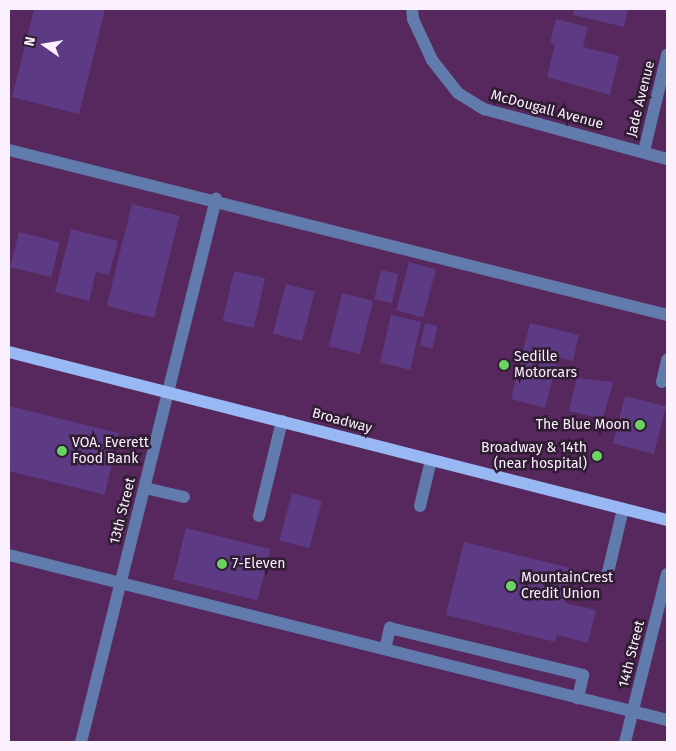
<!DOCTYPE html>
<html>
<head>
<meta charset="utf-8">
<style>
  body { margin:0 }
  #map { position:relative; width:676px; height:751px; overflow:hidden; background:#56285d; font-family:"Fira Sans",sans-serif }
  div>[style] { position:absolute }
  .building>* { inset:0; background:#5c3b84; transform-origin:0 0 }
  .minor>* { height:12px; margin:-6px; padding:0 6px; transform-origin:6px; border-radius:6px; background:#617bac }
  .major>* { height:12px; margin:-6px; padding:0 6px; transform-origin:6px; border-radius:6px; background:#98b8f3 }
  .dots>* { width:14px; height:14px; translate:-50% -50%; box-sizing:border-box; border:2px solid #301c33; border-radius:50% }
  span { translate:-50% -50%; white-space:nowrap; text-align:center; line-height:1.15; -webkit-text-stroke:5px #301c33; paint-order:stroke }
  .street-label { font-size:14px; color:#fbf0fd }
  .poi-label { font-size:14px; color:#fbf0fd }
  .left { translate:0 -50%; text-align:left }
  .right { translate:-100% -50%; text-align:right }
  .frame { position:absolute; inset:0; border:10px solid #fbf0fd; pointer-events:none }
  .north { position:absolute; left:20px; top:20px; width:50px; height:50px; -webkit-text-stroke:4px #301c33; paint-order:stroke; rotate:283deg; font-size:14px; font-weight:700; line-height:20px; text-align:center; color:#fbf0fd }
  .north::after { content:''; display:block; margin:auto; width:18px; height:22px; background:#fbf0fd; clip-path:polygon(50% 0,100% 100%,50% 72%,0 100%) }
</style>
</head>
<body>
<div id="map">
  <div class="building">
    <div style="clip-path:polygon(34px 9px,105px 9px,79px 114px,12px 97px)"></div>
    <div style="clip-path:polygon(574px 9px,628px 9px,624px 27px,573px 15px)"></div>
    <div style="clip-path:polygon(556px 19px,588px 27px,583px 47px,619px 56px,610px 95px,547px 77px,555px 44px,550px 43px)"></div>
    <div style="left:132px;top:204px;width:49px;height:105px;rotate:14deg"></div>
    <div style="clip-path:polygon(71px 229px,118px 241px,109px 275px,96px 272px,89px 301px,55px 292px)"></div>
    <div style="left:19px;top:232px;width:42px;height:36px;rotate:14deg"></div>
    <div style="left:409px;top:262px;width:28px;height:50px;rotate:15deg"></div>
    <div style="left:381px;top:270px;width:18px;height:30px;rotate:13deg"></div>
    <div style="left:234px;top:271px;width:32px;height:51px;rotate:13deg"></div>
    <div style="left:286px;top:284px;width:30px;height:51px;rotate:15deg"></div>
    <div style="left:342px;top:293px;width:32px;height:55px;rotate:14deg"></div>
    <div style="left:391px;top:315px;width:31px;height:49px;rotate:13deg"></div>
    <div style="left:425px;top:323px;width:13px;height:23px;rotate:13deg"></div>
    <div style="clip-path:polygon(530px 323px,579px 335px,573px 361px,558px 357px,545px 408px,511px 399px)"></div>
    <div style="clip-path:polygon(577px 378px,613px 382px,603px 419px,569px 411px)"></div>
    <div style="left:625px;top:396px;width:42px;height:49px;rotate:14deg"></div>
    <div style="left:9px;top:406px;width:114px;height:63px;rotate:14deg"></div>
    <div style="left:292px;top:493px;width:31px;height:49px;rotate:15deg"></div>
    <div style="left:186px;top:528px;width:87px;height:53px;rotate:14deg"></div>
    <div style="clip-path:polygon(464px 542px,574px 569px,565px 603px,596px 610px,588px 643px,557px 635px,555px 642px,446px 615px)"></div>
  </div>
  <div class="minor">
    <div style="left:412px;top:9px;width:10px;rotate:84deg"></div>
    <div style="left:413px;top:19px;width:45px;rotate:65.1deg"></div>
    <div style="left:432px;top:60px;width:42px;rotate:51.8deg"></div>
    <div style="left:458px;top:93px;width:31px;rotate:32deg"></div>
    <div style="left:484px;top:109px;width:190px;rotate:15.3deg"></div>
    <div style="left:9px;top:150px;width:678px;rotate:14.08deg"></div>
    <div style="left:644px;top:151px;width:99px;rotate:-76.5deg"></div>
    <div style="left:662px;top:382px;width:23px;rotate:-77deg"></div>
    <div style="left:145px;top:488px;width:40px;rotate:13deg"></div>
    <div style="left:420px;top:506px;width:47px;rotate:-76.6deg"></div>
    <div style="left:259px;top:516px;width:98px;rotate:-76.4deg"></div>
    <div style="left:9px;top:555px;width:678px;rotate:14.08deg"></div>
    <div style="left:608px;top:572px;width:65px;rotate:-76.6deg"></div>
    <div style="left:385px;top:649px;width:22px;rotate:-77deg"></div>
    <div style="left:390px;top:628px;width:199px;rotate:13.7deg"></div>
    <div style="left:583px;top:675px;width:24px;rotate:102deg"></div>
    <div style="left:81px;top:742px;width:560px;rotate:-76.04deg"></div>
    <div style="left:625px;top:742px;width:173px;rotate:-76deg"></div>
  </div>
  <div class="major">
    <div style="left:9px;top:352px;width:679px;rotate:14.32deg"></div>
  </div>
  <div class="dots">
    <div style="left:504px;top:365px;background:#6bd363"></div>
    <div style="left:640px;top:425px;background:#6bd363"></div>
    <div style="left:62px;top:451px;background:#6bd363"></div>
    <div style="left:597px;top:456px;background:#6bd363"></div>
    <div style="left:222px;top:564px;background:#6bd363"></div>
    <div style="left:511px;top:586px;background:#6bd363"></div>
  </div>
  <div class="street-label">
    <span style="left:641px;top:99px;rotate:-76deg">Jade Avenue</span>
    <span style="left:547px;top:110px;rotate:15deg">McDougall Avenue</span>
    <span style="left:342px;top:421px;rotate:15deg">Broadway</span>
    <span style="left:123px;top:511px;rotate:-76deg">13th Street</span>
    <span style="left:632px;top:654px;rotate:-76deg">14th Street</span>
  </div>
  <div class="poi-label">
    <span class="left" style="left:514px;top:365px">Sedille<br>Motorcars</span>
    <span class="right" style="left:630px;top:425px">The Blue Moon</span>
    <span class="left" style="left:72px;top:451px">VOA. Everett<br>Food Bank</span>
    <span class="right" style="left:587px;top:456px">Broadway &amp; 14th<br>(near hospital)</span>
    <span class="left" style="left:232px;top:564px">7-Eleven</span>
    <span class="left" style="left:521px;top:586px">MountainCrest<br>Credit Union</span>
  </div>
  <div class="frame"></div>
  <div class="north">N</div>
</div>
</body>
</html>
